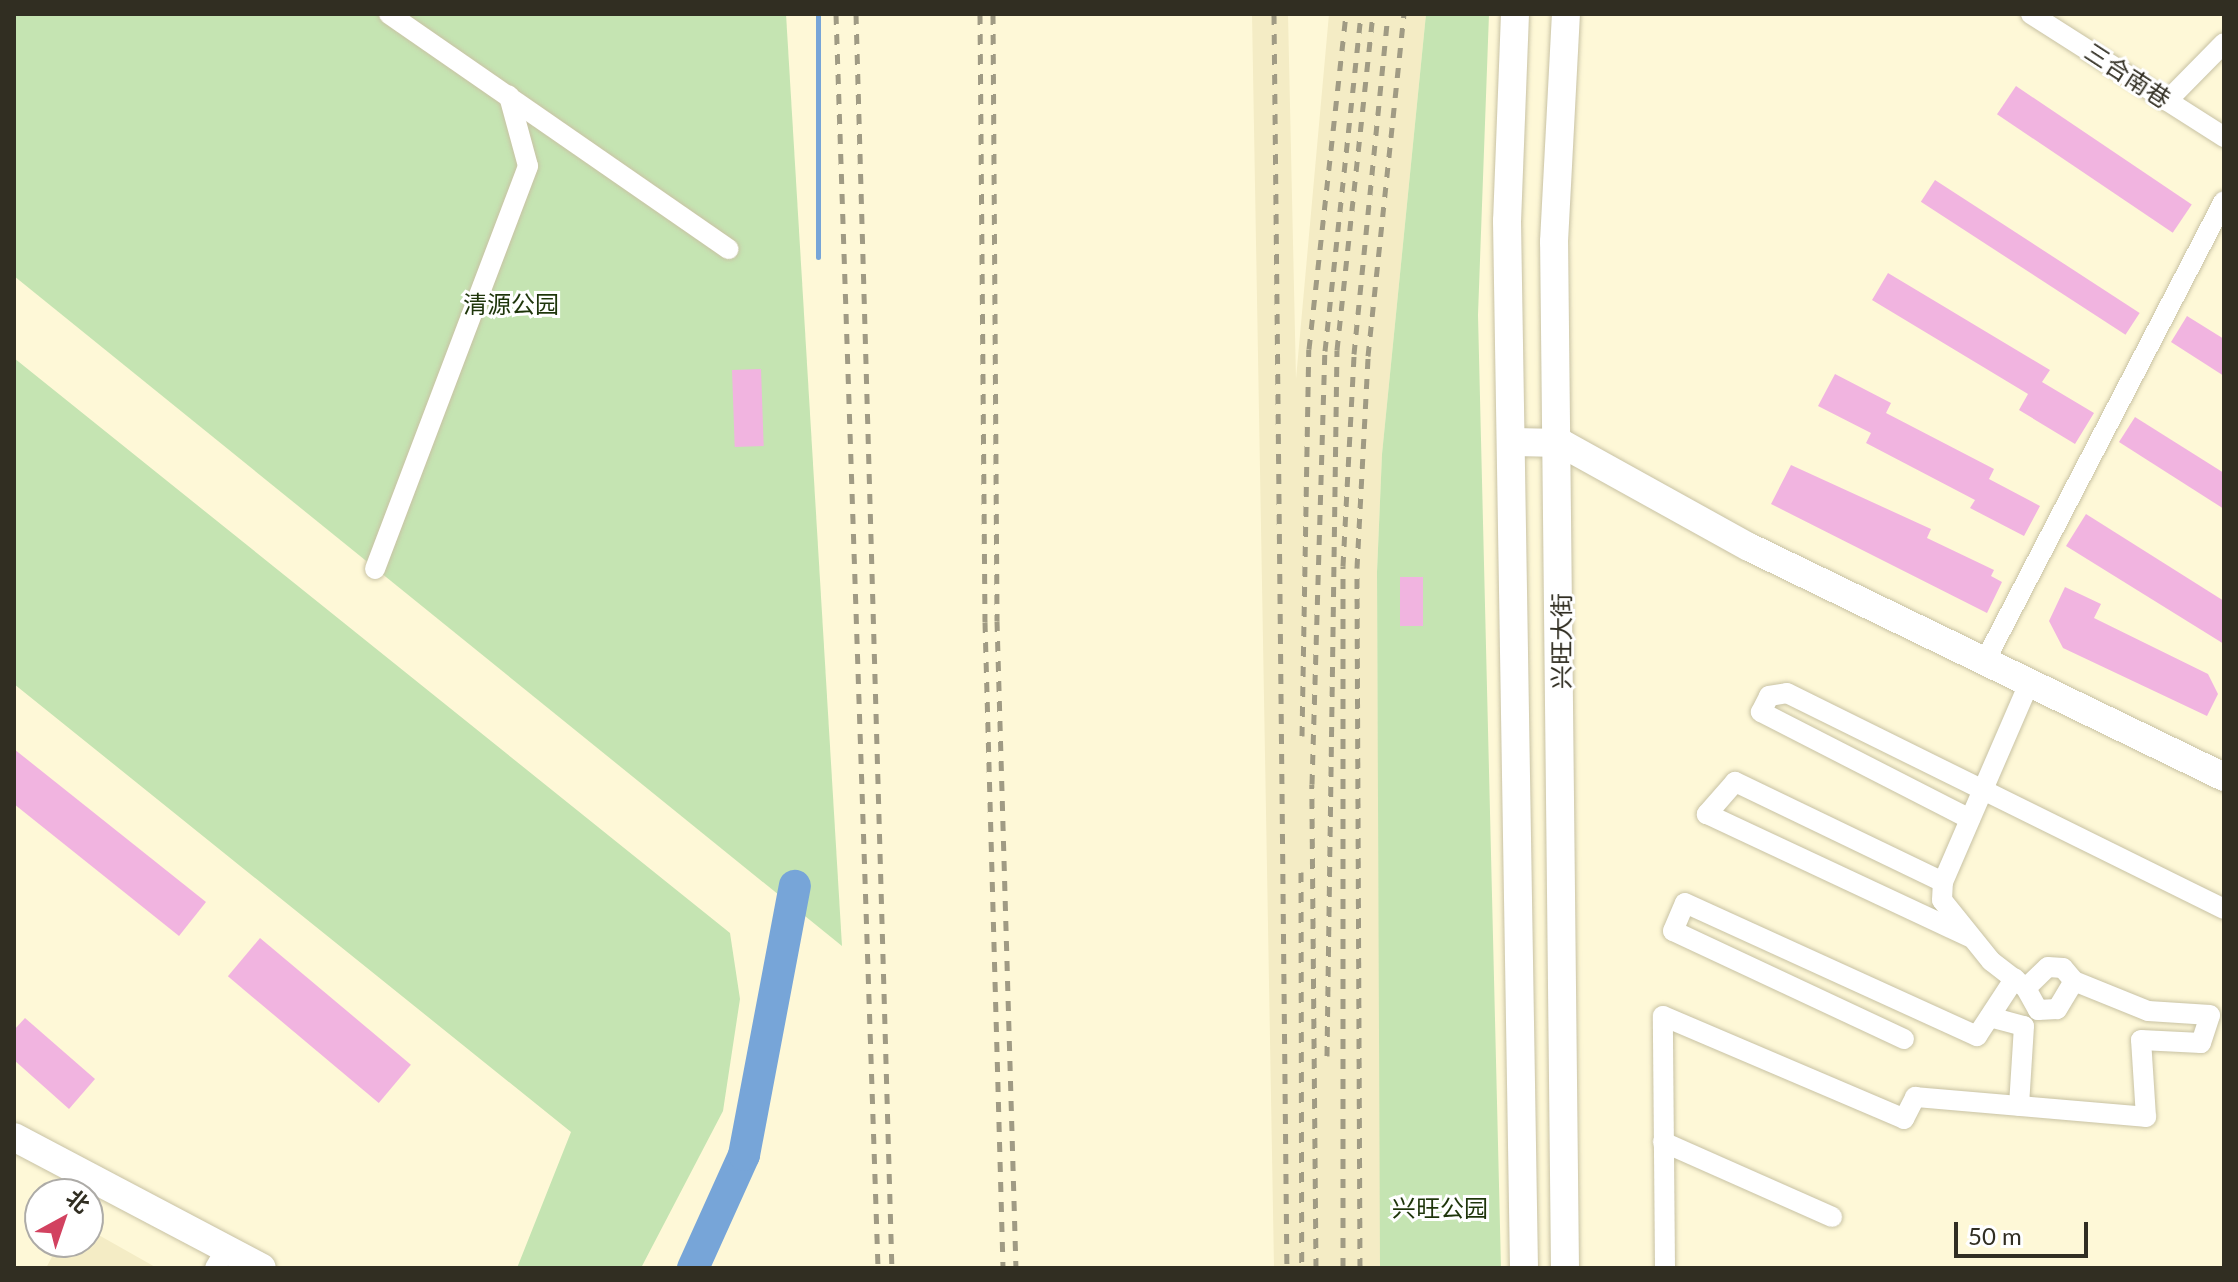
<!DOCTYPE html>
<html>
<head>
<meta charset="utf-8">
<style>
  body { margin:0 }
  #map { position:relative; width:2238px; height:1282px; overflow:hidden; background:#fef8d7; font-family:Lato,"Noto Sans SC",sans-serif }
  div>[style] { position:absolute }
  .built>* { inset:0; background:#f4ecc5 }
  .green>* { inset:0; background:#c5e4b2 }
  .stream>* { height:5px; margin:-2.5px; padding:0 2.5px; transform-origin:2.5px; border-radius:2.5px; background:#77a5d8 }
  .river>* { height:32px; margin:-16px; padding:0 16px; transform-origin:16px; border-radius:16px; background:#77a5d8 }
  .building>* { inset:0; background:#f1b4e0; transform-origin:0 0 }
  .roads { filter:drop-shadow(0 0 2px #c8c2a4) drop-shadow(0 0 2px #c8c2a4) }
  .street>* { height:20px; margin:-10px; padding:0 10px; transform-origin:10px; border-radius:10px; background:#fff }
  .secondary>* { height:28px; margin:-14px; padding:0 14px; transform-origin:14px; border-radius:14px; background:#fff }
  .rail>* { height:5px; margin-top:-2.5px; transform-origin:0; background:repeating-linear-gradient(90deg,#a09b84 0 10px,transparent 0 20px) }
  span { translate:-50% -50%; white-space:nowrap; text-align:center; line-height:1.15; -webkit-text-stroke:6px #fff; paint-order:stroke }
  .street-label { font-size:24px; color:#312e22 }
  .park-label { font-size:24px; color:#1e350a }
  .frame { position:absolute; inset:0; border:16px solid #312e22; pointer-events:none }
  .north { position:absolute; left:24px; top:1178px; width:80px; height:80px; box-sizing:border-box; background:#fff; border:2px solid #adaba7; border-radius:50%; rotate:40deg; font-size:22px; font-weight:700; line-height:32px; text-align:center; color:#312e22 }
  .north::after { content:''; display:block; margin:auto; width:28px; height:36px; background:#d24260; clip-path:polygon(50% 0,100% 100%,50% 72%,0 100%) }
  .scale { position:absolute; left:1954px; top:1222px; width:134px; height:36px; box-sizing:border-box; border:4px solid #312e22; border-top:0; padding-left:10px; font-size:24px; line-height:28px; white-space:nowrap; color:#312e22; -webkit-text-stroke:6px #fff; paint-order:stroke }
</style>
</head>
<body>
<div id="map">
  <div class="built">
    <div style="clip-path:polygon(1252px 14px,1288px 14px,1296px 379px,1329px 14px,1426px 14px,1382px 454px,1377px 572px,1381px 1268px,1274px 1268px)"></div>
    <div style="clip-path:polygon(88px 1229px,157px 1268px,46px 1268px,60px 1242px,88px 1242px)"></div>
  </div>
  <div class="green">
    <div style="clip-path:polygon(14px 14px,786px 14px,842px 946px,14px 276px)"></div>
    <div style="clip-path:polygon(1426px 14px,1489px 14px,1478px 315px,1501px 1268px,1380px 1268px,1377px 572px,1382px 454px)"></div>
    <div style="clip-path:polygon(14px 358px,730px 933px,740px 999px,723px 1111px,641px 1268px,517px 1268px,571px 1132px,14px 684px)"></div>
  </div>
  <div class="stream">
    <div style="left:818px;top:257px;width:243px;rotate:-90deg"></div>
  </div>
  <div class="river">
    <div style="left:693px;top:1268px;width:124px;rotate:-65.7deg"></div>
    <div style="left:744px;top:1155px;width:274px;rotate:-79.3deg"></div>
  </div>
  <div class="building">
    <div style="left:2016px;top:86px;width:212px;height:34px;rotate:34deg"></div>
    <div style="left:1935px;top:180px;width:244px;height:26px;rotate:33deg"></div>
    <div style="clip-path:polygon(1888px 273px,2050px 370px,2042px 382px,2094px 413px,2075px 444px,2019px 410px,2028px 394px,1872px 300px)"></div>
    <div style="clip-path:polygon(2187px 316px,2224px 339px,2224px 376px,2171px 342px)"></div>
    <div style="left:761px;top:369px;width:77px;height:29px;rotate:88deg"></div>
    <div style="clip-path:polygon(1835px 374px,1891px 403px,1886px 413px,1994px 469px,1989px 479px,2040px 506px,2024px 536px,1970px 508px,1975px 500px,1866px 443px,1871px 433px,1818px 406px)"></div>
    <div style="clip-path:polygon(2135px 417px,2224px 473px,2224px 509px,2119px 442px)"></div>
    <div style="clip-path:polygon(1791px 465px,1931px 529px,1927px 538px,1994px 570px,1991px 576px,2002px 582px,1987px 613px,1771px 504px)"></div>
    <div style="clip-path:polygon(2086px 514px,2224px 601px,2224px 644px,2066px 546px)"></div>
    <div style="left:1400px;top:577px;width:23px;height:49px"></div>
    <div style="clip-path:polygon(2065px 587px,2101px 604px,2094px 618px,2208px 674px,2218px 694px,2207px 716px,2063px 648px,2049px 621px)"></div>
    <div style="clip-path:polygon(14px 749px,206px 902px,179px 936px,14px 804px)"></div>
    <div style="left:260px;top:938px;width:197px;height:50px;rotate:40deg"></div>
    <div style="clip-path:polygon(25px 1018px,95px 1079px,69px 1109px,14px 1060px,14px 1030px)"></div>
  </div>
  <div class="roads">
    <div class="street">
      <div style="left:389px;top:14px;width:413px;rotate:34.7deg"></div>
      <div style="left:2031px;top:14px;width:229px;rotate:32.5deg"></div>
      <div style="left:2167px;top:101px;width:81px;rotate:-45.5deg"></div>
      <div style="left:375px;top:569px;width:431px;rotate:-69.2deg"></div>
      <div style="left:528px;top:166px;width:73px;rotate:-105.2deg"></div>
      <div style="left:1985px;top:661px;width:518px;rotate:-62.55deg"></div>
      <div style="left:1970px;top:819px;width:235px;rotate:-152.9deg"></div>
      <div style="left:1761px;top:712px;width:18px;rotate:-63deg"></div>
      <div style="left:1769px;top:696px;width:18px;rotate:-9deg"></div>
      <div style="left:1787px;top:693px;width:487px;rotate:26.3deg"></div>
      <div style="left:1943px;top:882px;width:231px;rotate:-154.3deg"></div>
      <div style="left:1735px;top:782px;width:43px;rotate:131.2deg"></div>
      <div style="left:1707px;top:814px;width:290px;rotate:25.1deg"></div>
      <div style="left:2026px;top:988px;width:30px;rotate:-44deg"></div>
      <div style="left:2048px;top:967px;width:15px;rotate:4deg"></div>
      <div style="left:2063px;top:968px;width:17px;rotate:50deg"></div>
      <div style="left:2074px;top:981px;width:33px;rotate:121deg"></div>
      <div style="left:2057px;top:1009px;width:19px;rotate:177deg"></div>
      <div style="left:2038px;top:1010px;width:25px;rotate:-119deg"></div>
      <div style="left:2026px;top:988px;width:44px;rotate:-142.4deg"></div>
      <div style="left:1991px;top:961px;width:78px;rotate:-128.8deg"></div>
      <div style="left:1942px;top:900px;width:18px;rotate:-87deg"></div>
      <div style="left:1943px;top:882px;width:217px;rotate:-66.6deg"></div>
      <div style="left:1990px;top:1017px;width:35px;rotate:15deg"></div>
      <div style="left:2024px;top:1026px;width:80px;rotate:93.6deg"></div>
      <div style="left:1904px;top:1039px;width:255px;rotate:-154.9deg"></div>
      <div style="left:1673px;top:931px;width:30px;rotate:-67deg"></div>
      <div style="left:1685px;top:903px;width:321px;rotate:24.5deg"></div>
      <div style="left:1977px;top:1036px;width:69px;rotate:-56.8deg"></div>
      <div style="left:1663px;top:1142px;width:185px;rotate:23.9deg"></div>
      <div style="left:215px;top:1268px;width:22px;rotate:-60deg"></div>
      <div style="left:1665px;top:1268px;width:252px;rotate:-90.5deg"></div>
      <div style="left:1663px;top:1016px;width:262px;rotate:23.1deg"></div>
      <div style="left:1904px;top:1119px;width:25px;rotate:-63deg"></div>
      <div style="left:1915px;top:1097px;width:232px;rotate:4.9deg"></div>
      <div style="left:2146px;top:1117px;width:77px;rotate:-93.7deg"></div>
      <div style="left:2141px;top:1040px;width:60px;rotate:2.9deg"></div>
      <div style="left:2201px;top:1043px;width:29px;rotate:-72deg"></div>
      <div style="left:2210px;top:1015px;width:62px;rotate:-176.3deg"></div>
      <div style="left:2148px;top:1011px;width:80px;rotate:-157.9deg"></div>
    </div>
    <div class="secondary">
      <div style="left:1515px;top:14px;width:207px;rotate:92.2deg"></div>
      <div style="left:1507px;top:221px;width:1047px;rotate:89.07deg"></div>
      <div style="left:1514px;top:442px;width:47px;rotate:1.2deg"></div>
      <div style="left:1561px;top:443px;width:215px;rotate:29deg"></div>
      <div style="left:1749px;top:547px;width:528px;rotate:25.84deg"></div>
      <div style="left:14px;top:1137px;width:280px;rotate:27.8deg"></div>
      <div style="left:1565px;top:1268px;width:1026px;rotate:-90.61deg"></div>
      <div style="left:1554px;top:242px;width:228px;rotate:-87deg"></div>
    </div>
  </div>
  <div class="rail">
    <div style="left:836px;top:14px;width:1255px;rotate:88.08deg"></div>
    <div style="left:856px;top:14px;width:1255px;rotate:88.36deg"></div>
    <div style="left:980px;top:14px;width:608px;rotate:89.53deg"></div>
    <div style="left:985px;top:622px;width:646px;rotate:88.4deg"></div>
    <div style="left:993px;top:14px;width:607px;rotate:89.62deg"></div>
    <div style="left:997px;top:621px;width:647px;rotate:88.32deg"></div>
    <div style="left:1274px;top:14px;width:1254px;rotate:89.41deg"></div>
    <div style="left:1302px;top:736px;width:387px;rotate:-89deg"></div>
    <div style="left:1309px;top:349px;width:337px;rotate:-83.7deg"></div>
    <div style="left:1301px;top:872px;width:396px;rotate:89.9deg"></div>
    <div style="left:1327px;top:1056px;width:706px;rotate:-89.19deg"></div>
    <div style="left:1337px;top:350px;width:338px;rotate:-83.9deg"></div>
    <div style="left:1316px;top:1268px;width:484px;rotate:-90.5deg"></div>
    <div style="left:1312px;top:784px;width:433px;rotate:-88.3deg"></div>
    <div style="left:1325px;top:351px;width:339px;rotate:-83.9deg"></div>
    <div style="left:1343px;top:1268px;width:702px;rotate:-90deg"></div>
    <div style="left:1343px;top:566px;width:212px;rotate:-87deg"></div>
    <div style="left:1354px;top:354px;width:342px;rotate:-84.3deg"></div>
    <div style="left:1360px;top:1268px;width:700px;rotate:-90.25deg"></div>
    <div style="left:1357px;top:568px;width:212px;rotate:-87deg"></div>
    <div style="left:1368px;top:356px;width:344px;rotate:-84deg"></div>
  </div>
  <div class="street-label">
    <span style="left:2128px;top:75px;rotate:33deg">三合南巷</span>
    <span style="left:1561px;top:641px;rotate:-90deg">兴旺大街</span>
  </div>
  <div class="park-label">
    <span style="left:511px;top:304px">清源公园</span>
    <span style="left:1440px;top:1208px">兴旺公园</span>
  </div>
  <div class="frame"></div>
  <div class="north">北</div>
  <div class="scale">50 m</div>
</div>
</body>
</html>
